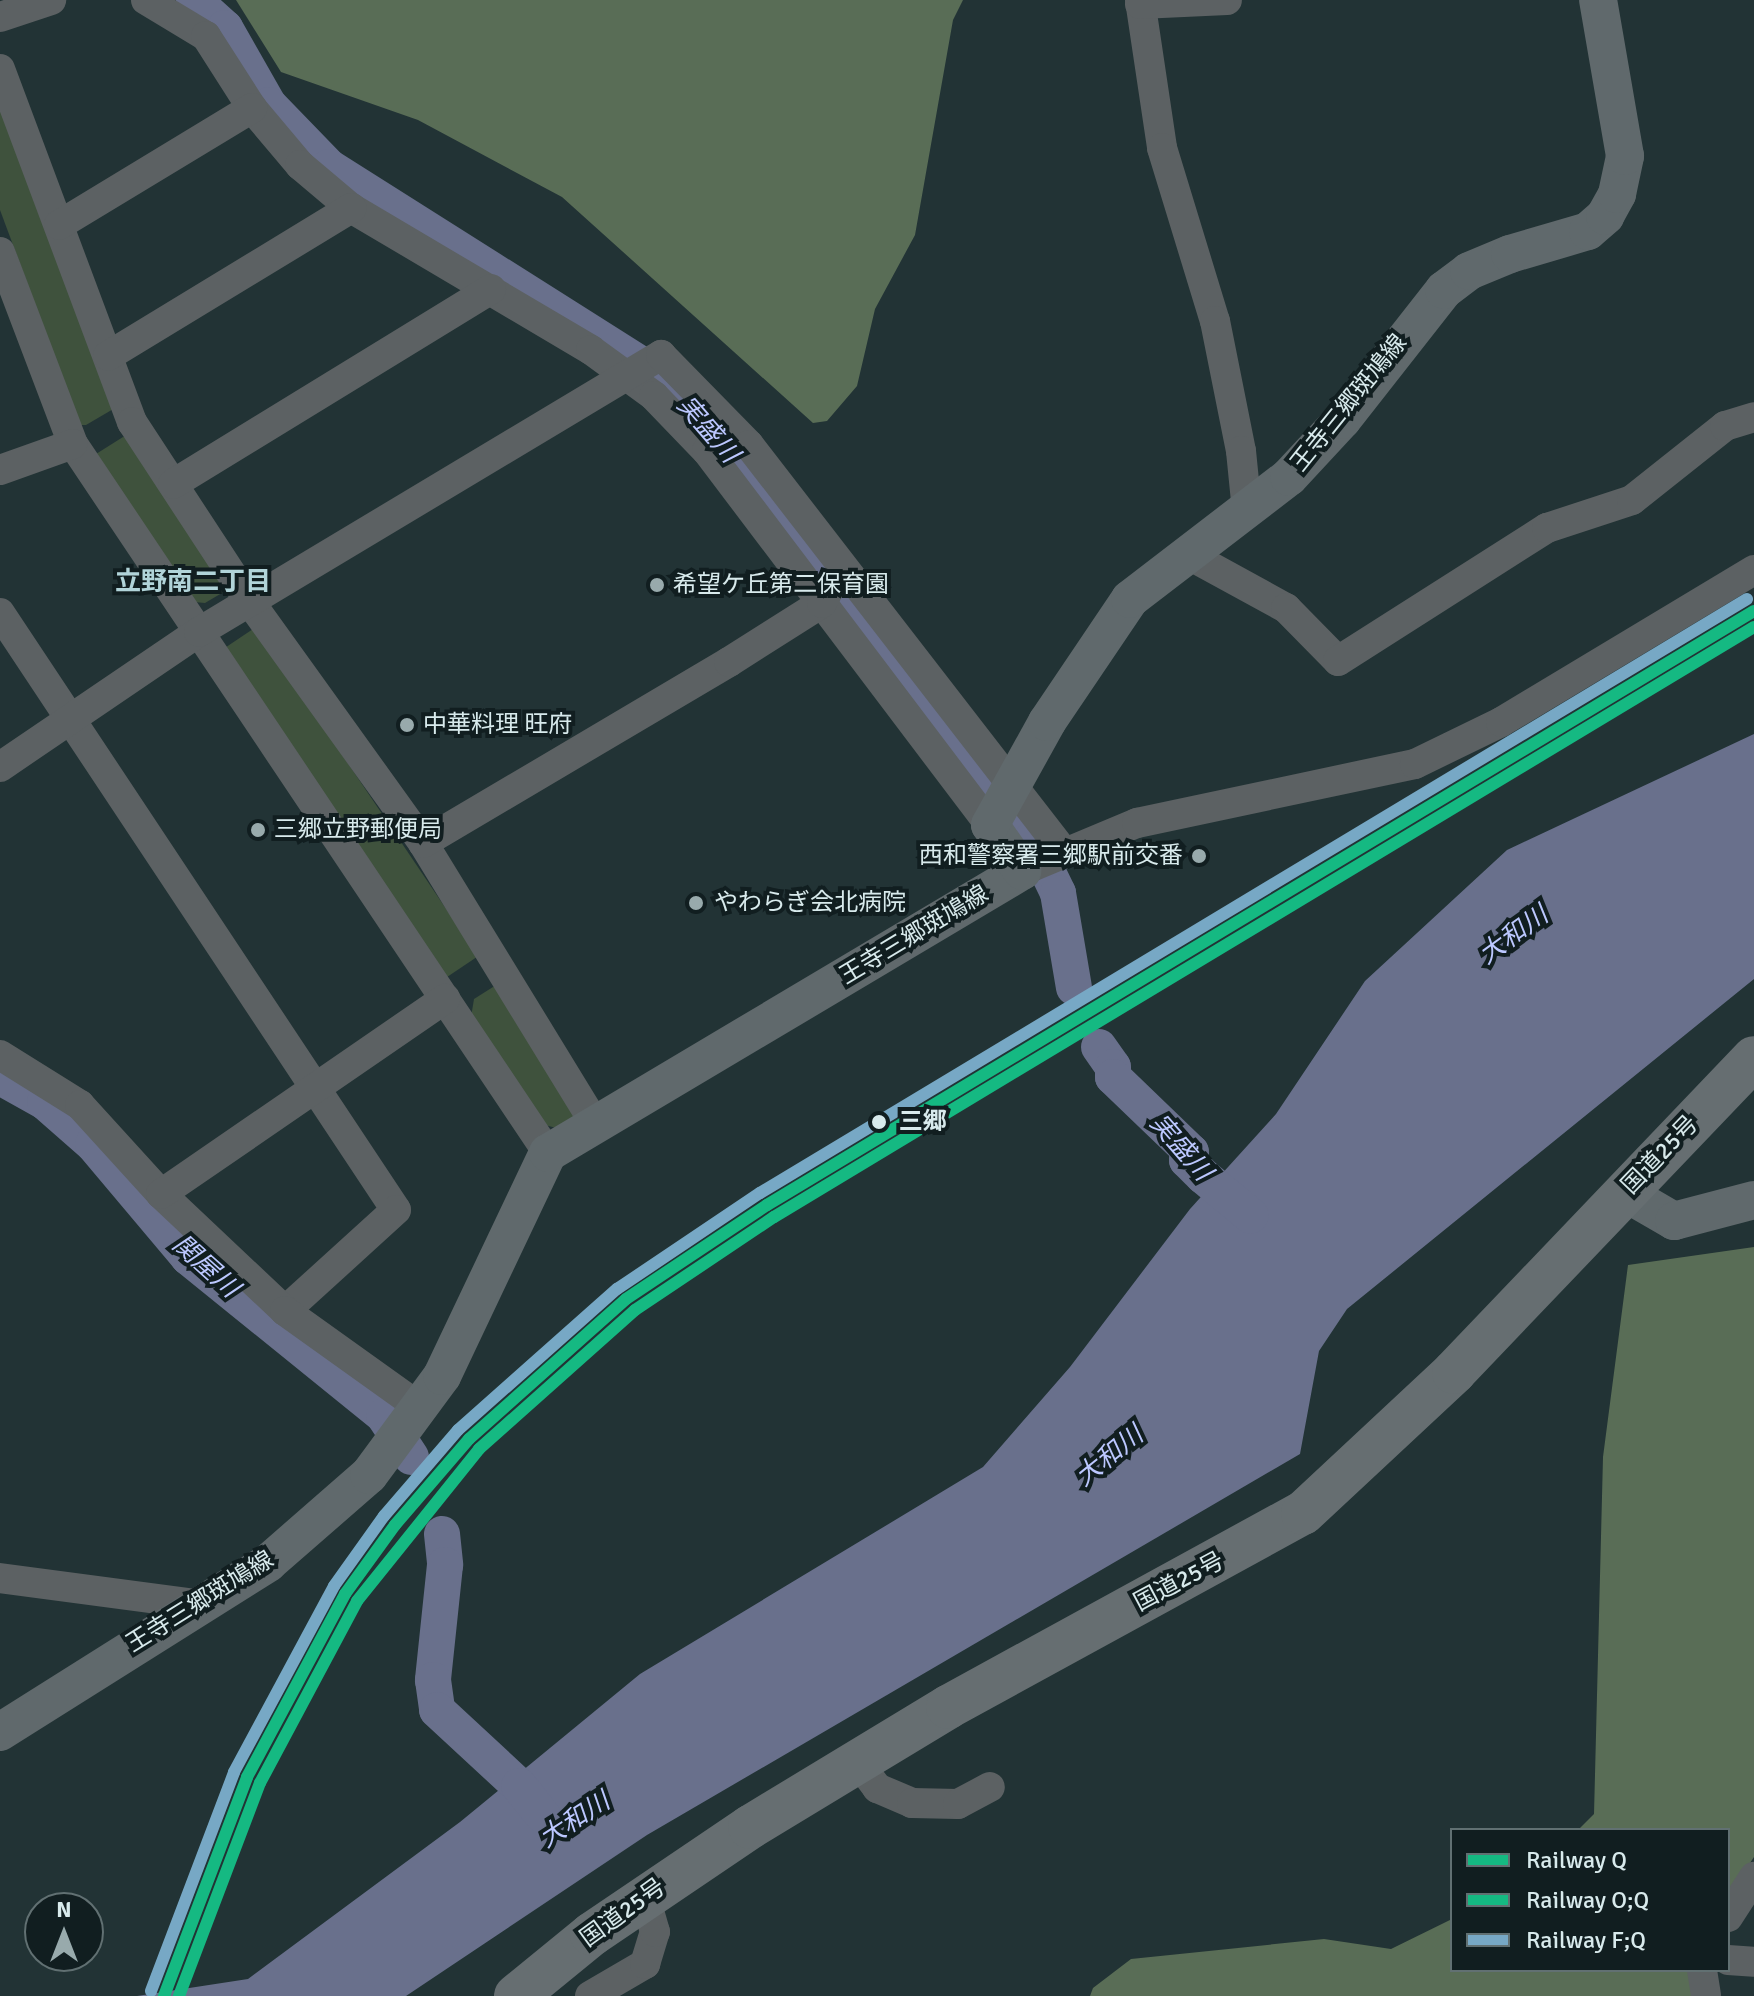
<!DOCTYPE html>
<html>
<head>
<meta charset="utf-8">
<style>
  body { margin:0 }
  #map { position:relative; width:1754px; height:1996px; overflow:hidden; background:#223335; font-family:Signika,"Noto Sans JP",sans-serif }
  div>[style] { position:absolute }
  .green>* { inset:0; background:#3f523d; transform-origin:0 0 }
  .forest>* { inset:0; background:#596d56 }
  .water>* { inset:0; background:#69708c }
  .river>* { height:36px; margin:-18px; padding:0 18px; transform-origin:18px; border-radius:18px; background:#69708c }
  .minor>* { height:30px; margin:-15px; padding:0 15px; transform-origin:15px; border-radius:15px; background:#5c6163 }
  .major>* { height:38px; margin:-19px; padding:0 19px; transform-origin:19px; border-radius:19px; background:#60696c }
  .highway>* { height:44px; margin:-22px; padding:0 22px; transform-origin:22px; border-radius:22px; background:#666e71 }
  .rail-1>* { height:12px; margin:-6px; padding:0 6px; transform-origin:6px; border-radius:6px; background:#15b982 }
  .rail-2>* { height:12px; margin:-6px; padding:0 6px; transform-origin:6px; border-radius:6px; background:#15b982 }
  .rail-3>* { height:12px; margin:-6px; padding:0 6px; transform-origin:6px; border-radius:6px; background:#77a8c5 }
  .dots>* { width:22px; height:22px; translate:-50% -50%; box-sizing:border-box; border:4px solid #111e20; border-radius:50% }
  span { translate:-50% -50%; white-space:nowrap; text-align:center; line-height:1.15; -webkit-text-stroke:8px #111e20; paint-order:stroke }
  .street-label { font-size:24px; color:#d8eaec }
  .poi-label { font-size:24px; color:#d8eaec }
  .left { translate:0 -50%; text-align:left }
  .right { translate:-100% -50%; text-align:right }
  .stop-label { font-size:24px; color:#d8eaec; font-weight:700 }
  .water-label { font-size:26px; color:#bcc8ff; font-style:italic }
  .neighbourhood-label { font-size:26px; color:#b1d4d9; font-weight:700 }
  .legend { position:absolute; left:1450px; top:1828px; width:280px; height:144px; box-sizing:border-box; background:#111e20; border:2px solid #617072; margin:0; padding:10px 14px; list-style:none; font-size:24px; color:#d8eaec }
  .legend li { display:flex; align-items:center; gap:16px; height:40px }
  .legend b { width:40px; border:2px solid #617072 }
  .north { position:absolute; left:24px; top:1892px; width:80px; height:80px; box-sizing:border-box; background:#111e20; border:2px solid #617072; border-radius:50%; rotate:0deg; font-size:22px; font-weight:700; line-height:32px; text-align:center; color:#d8eaec }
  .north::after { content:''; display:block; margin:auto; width:28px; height:36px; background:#98aaac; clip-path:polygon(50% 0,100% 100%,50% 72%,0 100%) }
</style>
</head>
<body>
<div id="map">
  <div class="green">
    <div style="clip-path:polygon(0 87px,115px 408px,86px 425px,80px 425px,0 210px)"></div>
    <div style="clip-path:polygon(123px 437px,129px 438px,227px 590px,205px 603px,194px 602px,96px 454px)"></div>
    <div style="left:256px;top:627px;width:397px;height:40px;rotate:56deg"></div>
    <div style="clip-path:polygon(493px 987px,499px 988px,586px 1117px,560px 1129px,545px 1125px,471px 1017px,474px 999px)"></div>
  </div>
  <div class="forest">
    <div style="clip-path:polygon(236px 0,963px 0,953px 20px,915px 235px,875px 309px,857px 386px,827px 421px,813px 423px,562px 197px,418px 120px,281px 72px)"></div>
    <div style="clip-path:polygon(1754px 1247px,1754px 1857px,1728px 1896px,1728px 1830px,1578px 1830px,1594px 1814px,1603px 1457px,1628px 1265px)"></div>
    <div style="clip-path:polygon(1452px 1919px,1452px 1970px,1691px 1970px,1695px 1996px,1090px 1996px,1093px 1988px,1131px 1959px,1324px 1939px,1391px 1949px)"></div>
  </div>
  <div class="water">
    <div style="clip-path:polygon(1754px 734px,1754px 979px,1347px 1309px,1319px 1351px,1300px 1454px,647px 1835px,406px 1996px,137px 1996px,248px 1979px,460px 1822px,640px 1674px,983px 1467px,1070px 1367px,1190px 1209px,1276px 1114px,1365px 981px,1507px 850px)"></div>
  </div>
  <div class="river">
    <div style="left:194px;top:0;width:42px;rotate:42.1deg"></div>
    <div style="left:225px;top:28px;width:89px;rotate:60.3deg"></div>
    <div style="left:269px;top:105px;width:86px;rotate:45.9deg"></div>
    <div style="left:329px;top:167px;width:391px;rotate:32.3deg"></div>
    <div style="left:660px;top:376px;width:156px;rotate:49.2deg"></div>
    <div style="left:762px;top:494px;width:438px;rotate:52deg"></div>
    <div style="left:1032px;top:839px;width:60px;rotate:64.3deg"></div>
    <div style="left:1058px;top:893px;width:96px;rotate:80.4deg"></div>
    <div style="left:1099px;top:1047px;width:24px;rotate:55deg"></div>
    <div style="left:1113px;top:1067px;width:10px;rotate:90deg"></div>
    <div style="left:1113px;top:1077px;width:108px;rotate:43.9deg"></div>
    <div style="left:1191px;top:1152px;width:9px;rotate:117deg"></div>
    <div style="left:1187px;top:1160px;width:23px;rotate:45deg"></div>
    <div style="left:1203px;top:1176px;width:62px;rotate:39.8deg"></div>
    <div style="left:0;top:1077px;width:51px;rotate:29.1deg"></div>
    <div style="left:45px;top:1102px;width:64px;rotate:41.2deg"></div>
    <div style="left:93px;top:1144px;width:148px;rotate:49.9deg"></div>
    <div style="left:188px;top:1257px;width:252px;rotate:39deg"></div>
    <div style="left:384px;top:1416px;width:49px;rotate:56.6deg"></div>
    <div style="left:442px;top:1534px;width:31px;rotate:84deg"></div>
    <div style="left:445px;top:1565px;width:116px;rotate:96deg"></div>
    <div style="left:433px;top:1680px;width:30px;rotate:82deg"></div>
    <div style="left:437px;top:1710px;width:112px;rotate:42.8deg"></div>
    <div style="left:519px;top:1786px;width:38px;rotate:51deg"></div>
  </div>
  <div class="minor">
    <div style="left:146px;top:0;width:70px;rotate:31deg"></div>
    <div style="left:206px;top:36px;width:85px;rotate:57.4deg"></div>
    <div style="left:252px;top:108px;width:75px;rotate:49.9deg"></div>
    <div style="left:300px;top:165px;width:67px;rotate:40.1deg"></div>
    <div style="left:351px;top:208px;width:279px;rotate:30.6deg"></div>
    <div style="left:591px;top:350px;width:78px;rotate:36.1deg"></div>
    <div style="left:654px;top:396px;width:76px;rotate:46.1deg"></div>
    <div style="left:707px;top:451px;width:469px;rotate:52.9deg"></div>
    <div style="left:1140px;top:0;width:150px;rotate:81.5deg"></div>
    <div style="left:1162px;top:148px;width:181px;rotate:73deg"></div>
    <div style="left:1215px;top:321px;width:133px;rotate:78.7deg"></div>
    <div style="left:1241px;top:451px;width:60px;rotate:84.3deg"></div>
    <div style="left:1140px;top:4px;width:87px;rotate:-2.6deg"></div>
    <div style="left:0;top:17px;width:54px;rotate:-18.4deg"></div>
    <div style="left:0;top:69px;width:377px;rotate:69.5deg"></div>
    <div style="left:132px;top:422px;width:215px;rotate:56.8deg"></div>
    <div style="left:250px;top:602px;width:297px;rotate:54.3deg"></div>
    <div style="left:423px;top:843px;width:331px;rotate:58.5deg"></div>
    <div style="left:59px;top:225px;width:226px;rotate:-31.2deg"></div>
    <div style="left:0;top:252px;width:205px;rotate:69.2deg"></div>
    <div style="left:73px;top:444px;width:853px;rotate:56.18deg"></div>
    <div style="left:108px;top:356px;width:285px;rotate:-31.3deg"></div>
    <div style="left:0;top:470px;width:77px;rotate:-19.6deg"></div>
    <div style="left:173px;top:484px;width:373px;rotate:-31.5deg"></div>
    <div style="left:1189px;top:555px;width:111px;rotate:28.7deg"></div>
    <div style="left:1286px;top:608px;width:74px;rotate:45.5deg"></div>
    <div style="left:1338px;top:661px;width:248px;rotate:-32.5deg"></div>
    <div style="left:1547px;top:528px;width:89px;rotate:-18.2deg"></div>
    <div style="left:1632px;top:500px;width:119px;rotate:-38.5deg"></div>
    <div style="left:1725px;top:426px;width:30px;rotate:-17deg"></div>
    <div style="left:0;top:613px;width:716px;rotate:56.44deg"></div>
    <div style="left:396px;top:1210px;width:150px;rotate:137.7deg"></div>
    <div style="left:0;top:767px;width:240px;rotate:-34.2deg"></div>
    <div style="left:199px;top:632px;width:539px;rotate:-30.95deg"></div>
    <div style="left:661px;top:355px;width:126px;rotate:45.6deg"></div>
    <div style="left:749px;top:445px;width:513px;rotate:52.28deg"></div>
    <div style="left:423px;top:843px;width:356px;rotate:-30.6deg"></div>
    <div style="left:729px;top:662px;width:110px;rotate:-32.4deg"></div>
    <div style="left:822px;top:603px;width:18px;rotate:-63deg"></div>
    <div style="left:1022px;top:871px;width:125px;rotate:-22.7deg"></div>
    <div style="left:1137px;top:823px;width:284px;rotate:-12deg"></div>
    <div style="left:1415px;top:764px;width:96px;rotate:-26deg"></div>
    <div style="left:1501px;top:722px;width:295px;rotate:-31deg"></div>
    <div style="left:0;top:1055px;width:94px;rotate:32deg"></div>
    <div style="left:80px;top:1105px;width:120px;rotate:47.7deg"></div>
    <div style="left:161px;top:1194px;width:170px;rotate:43.3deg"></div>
    <div style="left:285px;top:1311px;width:168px;rotate:35.6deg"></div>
    <div style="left:161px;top:1194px;width:345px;rotate:-34.5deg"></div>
    <div style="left:0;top:1578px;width:198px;rotate:7.6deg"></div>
    <div style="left:857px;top:1761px;width:34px;rotate:53deg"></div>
    <div style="left:877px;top:1788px;width:38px;rotate:23deg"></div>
    <div style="left:912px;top:1803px;width:46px;rotate:1.2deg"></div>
    <div style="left:958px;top:1804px;width:36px;rotate:-28deg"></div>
    <div style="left:1728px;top:1917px;width:48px;rotate:-57deg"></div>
    <div style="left:1728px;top:1960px;width:26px;rotate:4deg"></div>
    <div style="left:1702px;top:1970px;width:26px;rotate:81deg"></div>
    <div style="left:590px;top:1996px;width:64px;rotate:-30.2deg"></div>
    <div style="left:645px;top:1964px;width:34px;rotate:-73deg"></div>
    <div style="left:655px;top:1932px;width:37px;rotate:-106deg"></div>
  </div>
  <div class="major">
    <div style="left:1624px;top:1192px;width:58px;rotate:30.1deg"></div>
    <div style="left:1674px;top:1221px;width:83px;rotate:-14.7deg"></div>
    <div style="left:0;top:1732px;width:317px;rotate:-32.2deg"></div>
    <div style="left:268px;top:1563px;width:134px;rotate:-41.1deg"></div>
    <div style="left:369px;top:1475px;width:123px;rotate:-53.6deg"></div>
    <div style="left:442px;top:1376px;width:247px;rotate:-64.6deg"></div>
    <div style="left:548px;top:1153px;width:552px;rotate:-30.75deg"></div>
    <div style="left:1022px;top:871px;width:56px;rotate:-124.8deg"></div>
    <div style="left:990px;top:825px;width:118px;rotate:-61deg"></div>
    <div style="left:1047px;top:722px;width:148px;rotate:-56deg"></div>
    <div style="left:1130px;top:599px;width:200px;rotate:-37.5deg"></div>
    <div style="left:1289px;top:477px;width:78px;rotate:-47.1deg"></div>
    <div style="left:1342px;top:420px;width:165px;rotate:-51.9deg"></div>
    <div style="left:1444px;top:290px;width:31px;rotate:-37deg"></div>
    <div style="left:1469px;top:271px;width:44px;rotate:-22.5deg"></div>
    <div style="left:1510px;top:254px;width:81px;rotate:-16.4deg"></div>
    <div style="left:1588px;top:231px;width:23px;rotate:-41deg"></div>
    <div style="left:1605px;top:216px;width:25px;rotate:-61deg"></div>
    <div style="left:1617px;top:194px;width:39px;rotate:-78deg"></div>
    <div style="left:1625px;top:156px;width:158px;rotate:-99.8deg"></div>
  </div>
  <div class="highway">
    <div style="left:516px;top:1996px;width:98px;rotate:-39.2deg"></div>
    <div style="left:592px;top:1934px;width:191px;rotate:-34.1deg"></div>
    <div style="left:750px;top:1827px;width:232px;rotate:-31.2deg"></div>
    <div style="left:948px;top:1707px;width:405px;rotate:-28.7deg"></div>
    <div style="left:1303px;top:1513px;width:207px;rotate:-43deg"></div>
    <div style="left:1454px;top:1372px;width:434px;rotate:-46.3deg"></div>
  </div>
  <div class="rail-1">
    <div style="left:164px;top:1996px;width:234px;rotate:-69.2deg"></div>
    <div style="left:247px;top:1777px;width:208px;rotate:-61.8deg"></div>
    <div style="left:345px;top:1594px;width:85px;rotate:-54.1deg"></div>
    <div style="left:395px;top:1525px;width:113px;rotate:-49.3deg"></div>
    <div style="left:469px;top:1439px;width:210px;rotate:-41.7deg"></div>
    <div style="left:626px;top:1299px;width:169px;rotate:-33.7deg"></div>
    <div style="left:767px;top:1205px;width:1152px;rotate:-31.04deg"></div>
  </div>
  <div class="rail-2">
    <div style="left:179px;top:1996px;width:228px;rotate:-69.2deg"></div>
    <div style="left:260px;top:1783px;width:206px;rotate:-61.9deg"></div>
    <div style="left:357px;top:1601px;width:195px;rotate:-51.2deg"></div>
    <div style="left:479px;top:1449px;width:209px;rotate:-41.7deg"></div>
    <div style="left:635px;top:1310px;width:167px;rotate:-33.8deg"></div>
    <div style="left:774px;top:1217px;width:1144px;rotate:-31.05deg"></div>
  </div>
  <div class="rail-3">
    <div style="left:151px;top:1991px;width:234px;rotate:-69.2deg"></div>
    <div style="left:234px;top:1772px;width:211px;rotate:-61.7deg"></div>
    <div style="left:334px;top:1586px;width:86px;rotate:-54.5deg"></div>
    <div style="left:384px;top:1516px;width:113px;rotate:-49.3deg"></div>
    <div style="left:458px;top:1430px;width:213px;rotate:-41.6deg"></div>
    <div style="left:617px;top:1289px;width:172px;rotate:-33.9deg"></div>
    <div style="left:760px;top:1193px;width:1152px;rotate:-31.04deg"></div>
  </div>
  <div class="dots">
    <div style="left:657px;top:585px;background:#98aaac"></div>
    <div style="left:407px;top:725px;background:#98aaac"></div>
    <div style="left:258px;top:830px;background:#98aaac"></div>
    <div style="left:1199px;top:856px;background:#98aaac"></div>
    <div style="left:696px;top:903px;background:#98aaac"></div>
    <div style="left:879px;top:1122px;background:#d8eaec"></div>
  </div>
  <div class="street-label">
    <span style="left:1349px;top:403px;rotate:-51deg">王寺三郷斑鳩線</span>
    <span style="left:914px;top:935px;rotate:-31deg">王寺三郷斑鳩線</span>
    <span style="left:1660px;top:1155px;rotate:-46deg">国道25号</span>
    <span style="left:1179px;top:1582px;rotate:-28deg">国道25号</span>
    <span style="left:200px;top:1602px;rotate:-32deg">王寺三郷斑鳩線</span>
    <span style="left:623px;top:1913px;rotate:-36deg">国道25号</span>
  </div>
  <div class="poi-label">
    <span class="left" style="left:673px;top:585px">希望ケ丘第二保育園</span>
    <span class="left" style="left:423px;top:725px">中華料理 旺府</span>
    <span class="left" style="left:274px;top:830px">三郷立野郵便局</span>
    <span class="right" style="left:1183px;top:856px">西和警察署三郷駅前交番</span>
    <span class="left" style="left:714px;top:903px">やわらぎ会北病院</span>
  </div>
  <div class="stop-label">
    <span class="left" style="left:899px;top:1122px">三郷</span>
  </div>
  <div class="water-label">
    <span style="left:707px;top:430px;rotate:49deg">実盛川</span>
    <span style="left:1514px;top:936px;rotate:-36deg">大和川</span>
    <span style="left:1180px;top:1148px;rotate:49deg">実盛川</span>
    <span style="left:205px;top:1267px;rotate:42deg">関屋川</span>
    <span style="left:1110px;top:1457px;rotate:-39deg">大和川</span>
    <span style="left:575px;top:1821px;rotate:-33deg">大和川</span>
  </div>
  <div class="neighbourhood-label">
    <span style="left:193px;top:583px">立野南二丁目</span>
  </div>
  <ul class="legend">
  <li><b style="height:10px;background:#15b982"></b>Railway Q</li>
  <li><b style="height:10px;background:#15b982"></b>Railway O;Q</li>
  <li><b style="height:10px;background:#77a8c5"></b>Railway F;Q</li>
  </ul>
  <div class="north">N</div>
</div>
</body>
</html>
